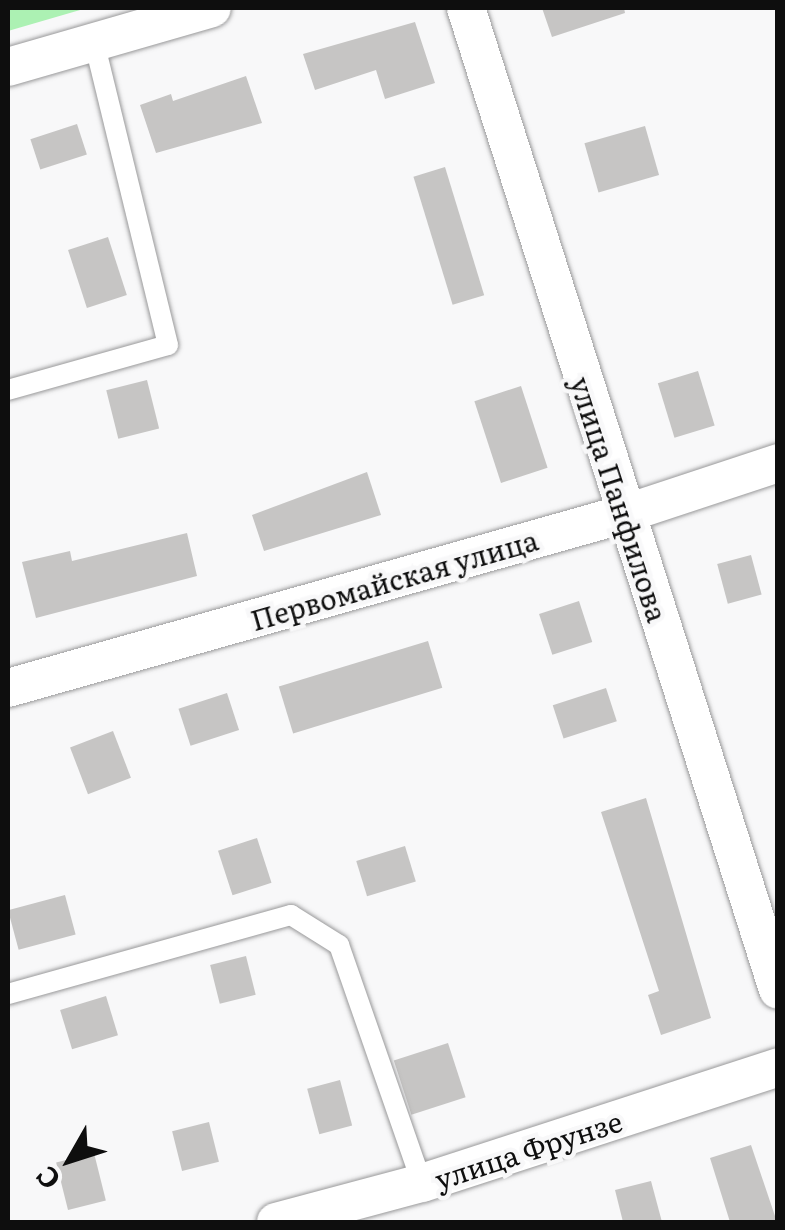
<!DOCTYPE html>
<html>
<head>
<meta charset="utf-8">
<style>
  body { margin:0 }
  #map { position:relative; width:785px; height:1230px; overflow:hidden; background:#f8f8f9; font-family:Literata,serif }
  div>[style] { position:absolute }
  .green>* { inset:0; background:#acf1b3 }
  .building>* { inset:0; background:#c6c5c4; transform-origin:0 0 }
  .roads { filter:drop-shadow(0 0 2px #99999a) drop-shadow(0 0 2px #99999a) }
  .lane>* { height:20px; margin:-10px; padding:0 10px; transform-origin:10px; border-radius:10px; background:#fff }
  .street>* { height:38px; margin:-19px; padding:0 19px; transform-origin:19px; border-radius:19px; background:#fff }
  span { translate:-50% -50%; white-space:nowrap; text-align:center; line-height:1.15; -webkit-text-stroke:9px #f8f8f9; paint-order:stroke }
  .street-label { font-size:28px; color:#0e0e0e }
  .frame { position:absolute; inset:0; border:10px solid #0e0e0e; pointer-events:none }
  .north { position:absolute; left:20px; top:1110px; width:100px; height:100px; -webkit-text-stroke:8px #f8f8f9; paint-order:stroke; rotate:231deg; font-size:28px; font-weight:700; line-height:40px; text-align:center; color:#0e0e0e }
  .north::after { content:''; display:block; margin:auto; width:35px; height:45px; background:#0e0e0e; clip-path:polygon(50% 0,100% 100%,50% 72%,0 100%) }
</style>
</head>
<body>
<div id="map">
  <div class="green">
    <div style="clip-path:polygon(8px 8px,87px 8px,8px 31px)"></div>
  </div>
  <div class="building">
    <div style="clip-path:polygon(542px 8px,624px 8px,625px 13px,552px 37px)"></div>
    <div style="clip-path:polygon(415px 22px,435px 83px,385px 99px,376px 70px,315px 90px,303px 54px)"></div>
    <div style="clip-path:polygon(246px 76px,262px 123px,156px 153px,140px 105px,171px 94px,173px 101px)"></div>
    <div style="left:77px;top:124px;width:32px;height:49px;rotate:72deg"></div>
    <div style="left:645px;top:126px;width:51px;height:63px;rotate:74deg"></div>
    <div style="left:445px;top:167px;width:134px;height:33px;rotate:73deg"></div>
    <div style="left:108px;top:237px;width:61px;height:42px;rotate:72deg"></div>
    <div style="left:698px;top:371px;width:57px;height:42px;rotate:73deg"></div>
    <div style="left:147px;top:380px;width:50px;height:42px;rotate:76deg"></div>
    <div style="left:521px;top:386px;width:86px;height:49px;rotate:72deg"></div>
    <div style="clip-path:polygon(367px 472px,381px 515px,264px 551px,252px 515px)"></div>
    <div style="clip-path:polygon(187px 533px,197px 576px,36px 618px,22px 562px,70px 551px,72px 561px)"></div>
    <div style="left:751px;top:555px;width:41px;height:35px;rotate:75deg"></div>
    <div style="left:579px;top:601px;width:43px;height:42px;rotate:72deg"></div>
    <div style="left:428px;top:641px;width:49px;height:156px;rotate:73deg"></div>
    <div style="left:606px;top:688px;width:35px;height:56px;rotate:72deg"></div>
    <div style="left:227px;top:693px;width:39px;height:51px;rotate:72deg"></div>
    <div style="left:113px;top:731px;width:50px;height:46px;rotate:69deg"></div>
    <div style="clip-path:polygon(646px 798px,711px 1018px,661px 1035px,648px 995px,659px 991px,601px 812px)"></div>
    <div style="left:257px;top:838px;width:47px;height:41px;rotate:72deg"></div>
    <div style="left:405px;top:846px;width:37px;height:51px;rotate:73deg"></div>
    <div style="left:65px;top:895px;width:41px;height:59px;rotate:75deg"></div>
    <div style="left:246px;top:956px;width:40px;height:37px;rotate:76deg"></div>
    <div style="left:106px;top:996px;width:41px;height:48px;rotate:73deg"></div>
    <div style="left:448px;top:1043px;width:57px;height:57px;rotate:72deg"></div>
    <div style="left:340px;top:1080px;width:47px;height:34px;rotate:75deg"></div>
    <div style="left:209px;top:1122px;width:41px;height:38px;rotate:76deg"></div>
    <div style="clip-path:polygon(751px 1145px,777px 1222px,730px 1222px,710px 1158px)"></div>
    <div style="left:94px;top:1153px;width:49px;height:39px;rotate:76deg"></div>
    <div style="clip-path:polygon(651px 1181px,662px 1222px,623px 1222px,615px 1190px)"></div>
  </div>
  <div class="roads">
    <div class="lane">
      <div style="left:8px;top:390px;width:166px;rotate:-15.7deg"></div>
      <div style="left:168px;top:345px;width:313px;rotate:-103.7deg"></div>
      <div style="left:8px;top:994px;width:294px;rotate:-15.6deg"></div>
      <div style="left:291px;top:915px;width:57px;rotate:32deg"></div>
      <div style="left:339px;top:945px;width:252px;rotate:70.8deg"></div>
    </div>
    <div class="street">
      <div style="left:466px;top:8px;width:1030px;rotate:72.37deg"></div>
      <div style="left:8px;top:67px;width:212px;rotate:-16.1deg"></div>
      <div style="left:8px;top:688px;width:640px;rotate:-15.77deg"></div>
      <div style="left:624px;top:514px;width:162px;rotate:-18.3deg"></div>
      <div style="left:276px;top:1222px;width:151px;rotate:-15deg"></div>
      <div style="left:422px;top:1183px;width:374px;rotate:-18deg"></div>
    </div>
  </div>
  <div class="street-label">
    <span style="left:620px;top:499px;rotate:72deg">улица Панфилова</span>
    <span style="left:394px;top:579px;rotate:-16deg">Первомайская улица</span>
    <span style="left:528px;top:1149px;rotate:-18deg">улица Фрунзе</span>
  </div>
  <div class="frame"></div>
  <div class="north">С</div>
</div>
</body>
</html>
